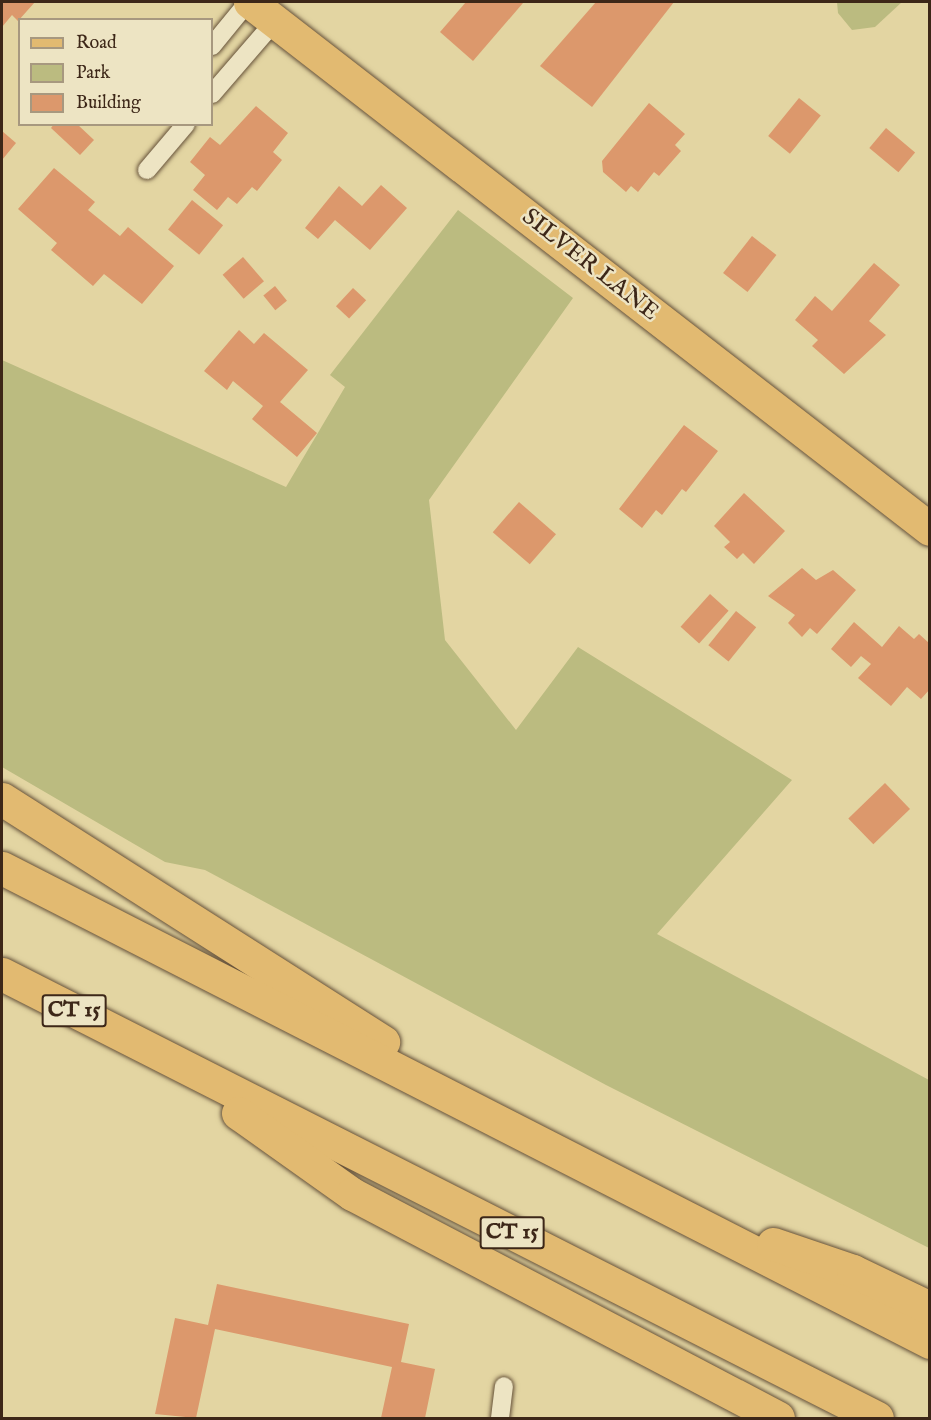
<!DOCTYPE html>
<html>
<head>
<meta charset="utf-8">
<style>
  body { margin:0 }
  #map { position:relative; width:931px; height:1420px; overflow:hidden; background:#e3d5a2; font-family:"IM FELL English",serif }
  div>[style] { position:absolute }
  .green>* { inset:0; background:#bbbb80 }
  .building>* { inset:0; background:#dc986c; transform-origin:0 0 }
  .roads { filter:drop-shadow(0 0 2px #66523a) drop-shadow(0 0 2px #66523a) }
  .lane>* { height:18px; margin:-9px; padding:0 9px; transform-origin:9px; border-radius:9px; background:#ede4c3 }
  .primary>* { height:33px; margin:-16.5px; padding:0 16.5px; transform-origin:16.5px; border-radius:16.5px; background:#e2ba71 }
  .highway>* { height:33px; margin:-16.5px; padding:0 16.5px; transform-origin:16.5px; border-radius:16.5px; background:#e2ba71 }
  span { translate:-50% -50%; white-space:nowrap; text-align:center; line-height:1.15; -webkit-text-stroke:5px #ede4c3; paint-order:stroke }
  .shield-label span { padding:2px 4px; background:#ede4c3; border:2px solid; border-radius:4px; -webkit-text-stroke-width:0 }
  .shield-label { font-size:22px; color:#3d2718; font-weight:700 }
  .street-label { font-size:24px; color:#3d2718 }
  .frame { position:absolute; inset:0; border:3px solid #3d2718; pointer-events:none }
  .legend { position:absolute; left:18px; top:18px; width:195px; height:108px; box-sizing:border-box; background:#ede4c3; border:2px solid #a7987f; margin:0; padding:8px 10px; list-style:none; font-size:18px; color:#3d2718 }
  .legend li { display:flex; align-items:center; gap:12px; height:30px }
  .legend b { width:30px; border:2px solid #a7987f }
</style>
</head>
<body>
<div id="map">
  <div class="green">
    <div style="clip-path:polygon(837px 2px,902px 2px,875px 27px,852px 30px,838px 13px)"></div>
    <div style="clip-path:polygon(458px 210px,573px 298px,429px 500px,445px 640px,516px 730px,578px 647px,792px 780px,657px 934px,929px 1080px,929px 1248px,606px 1085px,205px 870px,165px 862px,2px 767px,2px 360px,286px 487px,345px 387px,330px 375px)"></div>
  </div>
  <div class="building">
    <div style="clip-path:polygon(2px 2px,35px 2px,18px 21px,12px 15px,2px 27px)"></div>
    <div style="clip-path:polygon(466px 2px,523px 3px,473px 61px,440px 32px)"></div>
    <div style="clip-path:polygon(596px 2px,674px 2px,592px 107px,540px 66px)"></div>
    <div style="left:799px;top:98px;width:28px;height:49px;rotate:39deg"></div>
    <div style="clip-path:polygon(649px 103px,685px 134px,675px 145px,681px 151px,659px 176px,654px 172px,638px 192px,631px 186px,626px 192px,603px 172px,602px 161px)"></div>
    <div style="clip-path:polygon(256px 106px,288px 133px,273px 152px,282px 160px,257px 191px,252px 187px,237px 204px,228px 197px,217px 210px,193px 190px,205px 175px,190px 162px,210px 137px,220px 145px)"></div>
    <div style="clip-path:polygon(54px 124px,77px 124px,94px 140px,80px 155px,51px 128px)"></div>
    <div style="left:886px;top:128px;width:38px;height:26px;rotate:40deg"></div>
    <div style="clip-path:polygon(2px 131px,16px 143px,2px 160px)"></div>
    <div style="clip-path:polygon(54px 168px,95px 202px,88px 210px,120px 236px,128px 227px,174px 266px,142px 304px,104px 274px,93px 286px,51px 250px,57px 243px,18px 209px)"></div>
    <div style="clip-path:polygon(381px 185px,407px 208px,370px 250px,335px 220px,318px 239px,305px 228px,339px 186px,362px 206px)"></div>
    <div style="left:192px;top:200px;width:40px;height:38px;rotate:39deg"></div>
    <div style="left:752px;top:236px;width:31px;height:47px;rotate:38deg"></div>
    <div style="left:243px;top:257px;width:32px;height:27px;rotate:49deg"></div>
    <div style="clip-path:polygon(874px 263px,900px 285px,869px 321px,886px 335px,844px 374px,812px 346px,818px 340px,795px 320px,815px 296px,832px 311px)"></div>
    <div style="left:275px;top:286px;width:19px;height:15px;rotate:51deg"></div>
    <div style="left:353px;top:288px;width:18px;height:25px;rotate:43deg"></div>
    <div style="clip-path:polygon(239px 330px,254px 344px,264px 333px,308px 370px,280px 402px,317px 433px,297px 457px,252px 419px,263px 406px,233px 381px,227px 390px,204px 371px)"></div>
    <div style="clip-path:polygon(684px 425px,718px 451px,686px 492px,682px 489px,662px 515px,656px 510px,642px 528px,619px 509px)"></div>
    <div style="clip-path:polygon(744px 493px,785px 531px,754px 564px,743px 553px,737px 559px,724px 547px,730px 542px,714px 526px)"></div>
    <div style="left:519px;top:502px;width:49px;height:40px;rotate:41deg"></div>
    <div style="clip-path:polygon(802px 568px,816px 580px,833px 570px,856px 590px,817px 634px,810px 628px,802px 637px,788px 623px,795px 615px,768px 596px)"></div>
    <div style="left:710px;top:594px;width:25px;height:44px;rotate:42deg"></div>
    <div style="left:736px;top:611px;width:26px;height:44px;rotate:39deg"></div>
    <div style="clip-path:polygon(854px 622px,882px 647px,899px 626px,914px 639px,919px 634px,929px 643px,930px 689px,921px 699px,907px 687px,891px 706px,858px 678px,871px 664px,861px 656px,851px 667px,831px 649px)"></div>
    <div style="left:885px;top:783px;width:36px;height:51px;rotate:46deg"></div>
    <div style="clip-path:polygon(217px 1284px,409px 1324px,401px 1362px,435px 1369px,425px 1418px,381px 1418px,392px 1367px,215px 1329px,196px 1418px,155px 1414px,175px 1318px,208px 1325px)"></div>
  </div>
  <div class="roads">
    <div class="lane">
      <div style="left:212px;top:46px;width:57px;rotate:-50.7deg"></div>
      <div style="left:212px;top:94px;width:96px;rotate:-49.2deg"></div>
      <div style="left:147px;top:170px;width:60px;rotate:-49.7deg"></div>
      <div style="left:500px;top:1418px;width:32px;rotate:-83deg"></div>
    </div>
    <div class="primary">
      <div style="left:250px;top:2px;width:860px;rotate:37.78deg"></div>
    </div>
    <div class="highway">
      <div style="left:2px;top:799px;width:452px;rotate:32.5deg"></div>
      <div style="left:2px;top:868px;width:1042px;rotate:27.06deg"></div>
      <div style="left:2px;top:974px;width:981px;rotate:26.9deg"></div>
      <div style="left:238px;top:1113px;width:140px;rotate:35.4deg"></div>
      <div style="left:352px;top:1194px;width:481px;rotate:27.7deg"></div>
      <div style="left:773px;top:1244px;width:84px;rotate:18.6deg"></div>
      <div style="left:853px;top:1271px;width:85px;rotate:25.7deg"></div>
    </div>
  </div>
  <div class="shield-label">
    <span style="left:74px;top:1011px">CT 15</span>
    <span style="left:512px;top:1233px">CT 15</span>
  </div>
  <div class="street-label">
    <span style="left:590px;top:265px;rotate:38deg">SILVER LANE</span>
  </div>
  <div class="frame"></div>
  <ul class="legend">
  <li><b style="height:8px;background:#e2ba71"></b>Road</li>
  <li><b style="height:16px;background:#bbbb80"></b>Park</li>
  <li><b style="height:16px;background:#dc986c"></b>Building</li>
  </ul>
</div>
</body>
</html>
